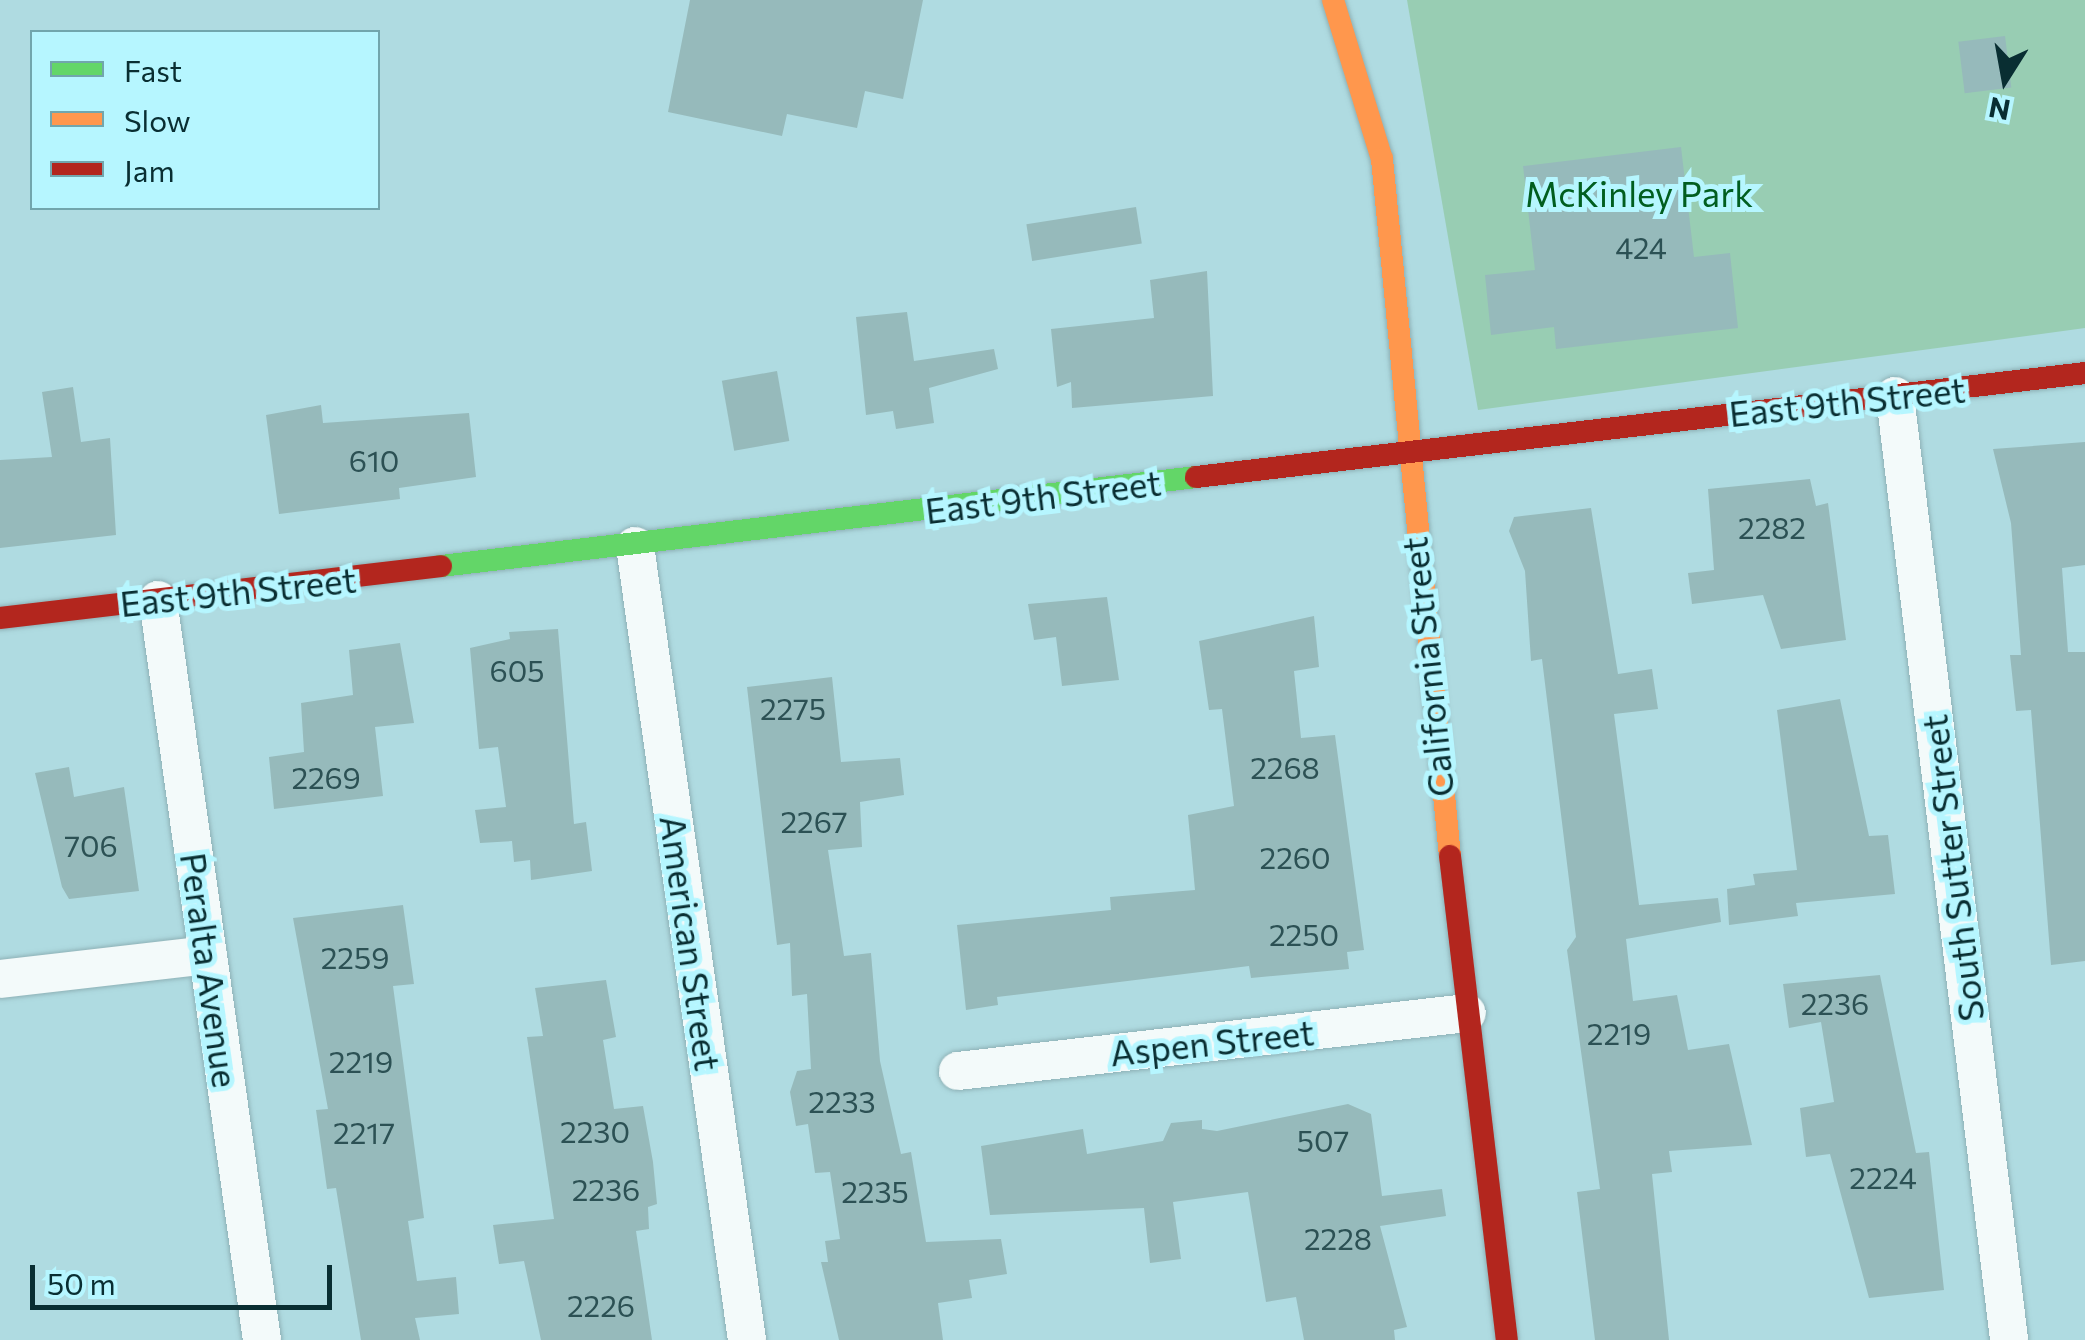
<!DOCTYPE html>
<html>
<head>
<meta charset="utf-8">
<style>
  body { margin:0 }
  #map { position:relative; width:2085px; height:1340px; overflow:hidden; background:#afdbe1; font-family:Commissioner,sans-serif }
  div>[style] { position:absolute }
  .green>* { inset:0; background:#98cdb3 }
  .building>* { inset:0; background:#96babb; transform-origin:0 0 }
  .roads { filter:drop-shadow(0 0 2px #8eb1b6) drop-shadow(0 0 2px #8eb1b6) }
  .street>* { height:38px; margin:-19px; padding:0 19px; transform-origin:19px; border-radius:19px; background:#f3fafa }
  .fast>* { height:22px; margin:-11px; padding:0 11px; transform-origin:11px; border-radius:11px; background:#63d668 }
  .slow>* { height:22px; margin:-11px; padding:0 11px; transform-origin:11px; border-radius:11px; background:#ff974d }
  .jam>* { height:22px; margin:-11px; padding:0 11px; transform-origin:11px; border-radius:11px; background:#b3261e }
  span { translate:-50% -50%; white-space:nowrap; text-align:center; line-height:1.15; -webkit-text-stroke:10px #b6f6ff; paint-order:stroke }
  .number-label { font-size:30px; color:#2c5154 }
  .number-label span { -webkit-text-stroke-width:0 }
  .park-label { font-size:35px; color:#015e1f }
  .street-label { font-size:35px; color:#092e32 }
  .legend { position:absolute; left:30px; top:30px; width:350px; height:180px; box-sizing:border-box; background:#b6f6ff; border:2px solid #71a6ad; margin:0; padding:12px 18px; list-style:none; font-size:30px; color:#092e32 }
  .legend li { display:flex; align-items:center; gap:20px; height:50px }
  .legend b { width:50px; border:2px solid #71a6ad }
  .north { position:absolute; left:1955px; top:30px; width:100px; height:100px; -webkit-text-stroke:8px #b6f6ff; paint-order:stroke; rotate:191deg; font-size:28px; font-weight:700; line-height:40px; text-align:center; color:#092e32 }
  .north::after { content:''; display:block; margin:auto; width:35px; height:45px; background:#092e32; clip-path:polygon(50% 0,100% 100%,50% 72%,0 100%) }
  .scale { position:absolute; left:30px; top:1265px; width:302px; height:45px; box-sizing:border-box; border:5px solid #092e32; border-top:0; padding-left:12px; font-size:30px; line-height:35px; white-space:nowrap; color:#092e32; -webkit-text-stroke:8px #b6f6ff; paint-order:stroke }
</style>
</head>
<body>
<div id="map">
  <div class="green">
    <div style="clip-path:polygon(1407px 0,2085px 0,2085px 328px,1478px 410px)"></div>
  </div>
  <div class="building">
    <div style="clip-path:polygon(690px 0,923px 0,903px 99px,865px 91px,857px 128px,787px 114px,782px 136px,668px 112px)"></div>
    <div style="left:2005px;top:36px;width:52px;height:47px;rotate:83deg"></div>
    <div style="clip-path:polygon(1681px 147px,1694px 257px,1730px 253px,1738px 328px,1556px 349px,1554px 327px,1491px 335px,1485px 275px,1535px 270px,1523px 166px)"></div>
    <div style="left:1136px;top:207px;width:37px;height:111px;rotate:81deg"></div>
    <div style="clip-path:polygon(1207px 271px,1213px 396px,1072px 408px,1071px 382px,1057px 387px,1051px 329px,1154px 318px,1150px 280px)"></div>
    <div style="clip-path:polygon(907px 312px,914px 361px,994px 349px,998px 369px,929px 388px,934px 423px,896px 429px,893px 411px,866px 415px,856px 317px)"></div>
    <div style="left:777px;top:371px;width:71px;height:56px;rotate:80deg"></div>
    <div style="clip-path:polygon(73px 387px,81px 442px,110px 438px,116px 535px,0 548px,0 460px,52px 457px,42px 392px)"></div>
    <div style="clip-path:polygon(321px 405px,323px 423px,469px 413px,476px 477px,399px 488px,400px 499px,279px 514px,266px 415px)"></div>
    <div style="clip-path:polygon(2085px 442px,2085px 565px,2062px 568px,2068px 652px,2085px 652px,2085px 961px,2051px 965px,2031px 710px,2016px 711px,2010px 655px,2021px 655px,2011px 523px,1993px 449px)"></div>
    <div style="clip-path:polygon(1810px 479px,1816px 506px,1828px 503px,1846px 640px,1781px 649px,1763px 595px,1692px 604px,1688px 573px,1714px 570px,1708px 489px)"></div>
    <div style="clip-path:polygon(1591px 508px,1618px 674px,1652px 669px,1658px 709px,1614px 714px,1639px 905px,1718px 898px,1721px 922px,1626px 939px,1633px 1001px,1677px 995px,1688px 1050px,1729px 1044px,1752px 1145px,1669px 1151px,1672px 1172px,1652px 1174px,1669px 1340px,1595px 1340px,1577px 1192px,1600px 1189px,1567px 950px,1576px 937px,1542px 659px,1531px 661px,1525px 571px,1509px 531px,1514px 517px)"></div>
    <div style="clip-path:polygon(1107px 597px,1119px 680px,1062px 686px,1056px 637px,1034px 640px,1028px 604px)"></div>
    <div style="clip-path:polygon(1314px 616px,1319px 667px,1294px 671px,1301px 738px,1335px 735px,1364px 950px,1347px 952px,1349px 969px,1251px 978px,1249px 966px,997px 997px,998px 1005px,966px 1010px,957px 925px,1111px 910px,1110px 897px,1195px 890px,1188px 815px,1234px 806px,1222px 709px,1209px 710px,1199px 641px)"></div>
    <div style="clip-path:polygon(558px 629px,574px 824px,586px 822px,592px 871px,531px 880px,530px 860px,514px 862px,512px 841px,480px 843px,475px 810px,506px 807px,498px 747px,479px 749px,470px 648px,510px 639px,509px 632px)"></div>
    <div style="clip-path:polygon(400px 643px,414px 723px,375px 727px,383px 796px,274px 809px,269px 757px,304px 752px,301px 703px,353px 695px,349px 650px)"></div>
    <div style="clip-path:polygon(832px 677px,841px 762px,900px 758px,904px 795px,860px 802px,862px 847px,828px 850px,844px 956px,871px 953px,880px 1061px,901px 1154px,911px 1152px,926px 1242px,1001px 1239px,1007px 1274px,969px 1280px,972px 1298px,938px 1303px,943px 1340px,839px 1340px,821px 1262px,828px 1262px,825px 1241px,840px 1239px,830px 1172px,815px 1173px,808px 1124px,796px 1126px,790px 1092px,797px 1071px,811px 1069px,807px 994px,792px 996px,790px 943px,777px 945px,747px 687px)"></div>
    <div style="clip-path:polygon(1840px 699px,1869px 836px,1888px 835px,1895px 894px,1796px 903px,1798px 916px,1729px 925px,1727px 889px,1755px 885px,1753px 874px,1797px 870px,1777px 710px)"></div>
    <div style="clip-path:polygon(69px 767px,74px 797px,124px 787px,139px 891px,69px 899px,62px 887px,35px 773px)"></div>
    <div style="clip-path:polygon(403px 905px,414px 984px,393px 986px,424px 1218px,408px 1221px,417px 1281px,456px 1277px,459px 1314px,415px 1318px,420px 1340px,361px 1340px,336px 1188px,327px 1189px,316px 1110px,328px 1109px,293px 918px)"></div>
    <div style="clip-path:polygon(1880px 975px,1916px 1153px,1929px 1152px,1944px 1290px,1869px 1298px,1830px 1154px,1806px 1157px,1800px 1108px,1834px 1102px,1821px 1022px,1789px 1028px,1783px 984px)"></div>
    <div style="clip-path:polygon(606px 980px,616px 1037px,603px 1040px,614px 1109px,643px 1106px,653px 1162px,657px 1204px,648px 1207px,649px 1229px,636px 1231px,652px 1340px,541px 1340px,524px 1261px,499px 1264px,493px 1225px,554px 1219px,527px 1037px,543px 1036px,535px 988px)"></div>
    <div style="clip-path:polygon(1348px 1104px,1371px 1114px,1382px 1196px,1442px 1189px,1446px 1216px,1380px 1226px,1407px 1327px,1394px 1330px,1395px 1340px,1304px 1340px,1296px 1297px,1266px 1302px,1248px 1192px,1173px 1202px,1181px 1259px,1150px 1263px,1144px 1208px,990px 1215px,981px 1146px,1083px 1129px,1087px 1154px,1163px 1141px,1171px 1123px,1202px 1120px,1202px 1129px,1217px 1131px)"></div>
  </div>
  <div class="roads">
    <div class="street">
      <div style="left:1895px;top:396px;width:951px;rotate:83.11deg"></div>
      <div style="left:635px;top:546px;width:802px;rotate:81.97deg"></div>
      <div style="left:158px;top:600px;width:747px;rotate:82deg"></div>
      <div style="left:0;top:979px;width:209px;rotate:-6.6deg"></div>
      <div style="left:958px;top:1071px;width:512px;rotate:-6.5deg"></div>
    </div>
    <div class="fast">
      <div style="left:441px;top:566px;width:760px;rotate:-6.72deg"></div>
    </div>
    <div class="slow">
      <div style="left:1333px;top:0;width:166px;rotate:72.9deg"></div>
      <div style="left:1382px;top:159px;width:700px;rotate:84.43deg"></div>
    </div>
    <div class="jam">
      <div style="left:1196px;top:477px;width:895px;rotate:-6.67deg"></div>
      <div style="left:0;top:618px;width:444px;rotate:-6.7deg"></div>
      <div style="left:1450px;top:856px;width:487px;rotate:83.3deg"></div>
    </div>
  </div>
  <div class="number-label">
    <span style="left:1641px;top:247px">424</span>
    <span style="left:374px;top:460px">610</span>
    <span style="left:1772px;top:527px">2282</span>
    <span style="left:517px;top:670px">605</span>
    <span style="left:793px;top:708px">2275</span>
    <span style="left:1285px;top:767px">2268</span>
    <span style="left:326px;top:777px">2269</span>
    <span style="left:814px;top:821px">2267</span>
    <span style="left:91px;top:845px">706</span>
    <span style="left:1295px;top:857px">2260</span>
    <span style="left:1304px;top:934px">2250</span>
    <span style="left:355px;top:957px">2259</span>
    <span style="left:1835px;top:1003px">2236</span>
    <span style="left:1619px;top:1033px">2219</span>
    <span style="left:361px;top:1061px">2219</span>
    <span style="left:842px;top:1101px">2233</span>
    <span style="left:595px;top:1131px">2230</span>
    <span style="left:364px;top:1132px">2217</span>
    <span style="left:1323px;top:1140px">507</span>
    <span style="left:1883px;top:1177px">2224</span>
    <span style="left:606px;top:1189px">2236</span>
    <span style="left:875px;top:1191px">2235</span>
    <span style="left:1338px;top:1238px">2228</span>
    <span style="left:601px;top:1305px">2226</span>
  </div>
  <div class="park-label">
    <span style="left:1639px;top:193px">McKinley Park</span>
  </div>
  <div class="street-label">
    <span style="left:1847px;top:401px;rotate:-6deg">East 9th Street</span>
    <span style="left:1043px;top:496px;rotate:-7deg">East 9th Street</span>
    <span style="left:238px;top:591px;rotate:-6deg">East 9th Street</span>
    <span style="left:1427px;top:667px;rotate:-96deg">California Street</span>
    <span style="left:1952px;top:868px;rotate:-97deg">South Sutter Street</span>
    <span style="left:691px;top:943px;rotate:82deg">American Street</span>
    <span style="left:210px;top:970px;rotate:82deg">Peralta Avenue</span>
    <span style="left:1212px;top:1042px;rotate:-6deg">Aspen Street</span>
  </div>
  <ul class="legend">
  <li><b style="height:12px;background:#63d668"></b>Fast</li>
  <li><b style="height:12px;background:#ff974d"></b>Slow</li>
  <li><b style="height:12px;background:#b3261e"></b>Jam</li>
  </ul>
  <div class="north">N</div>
  <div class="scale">50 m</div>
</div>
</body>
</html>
